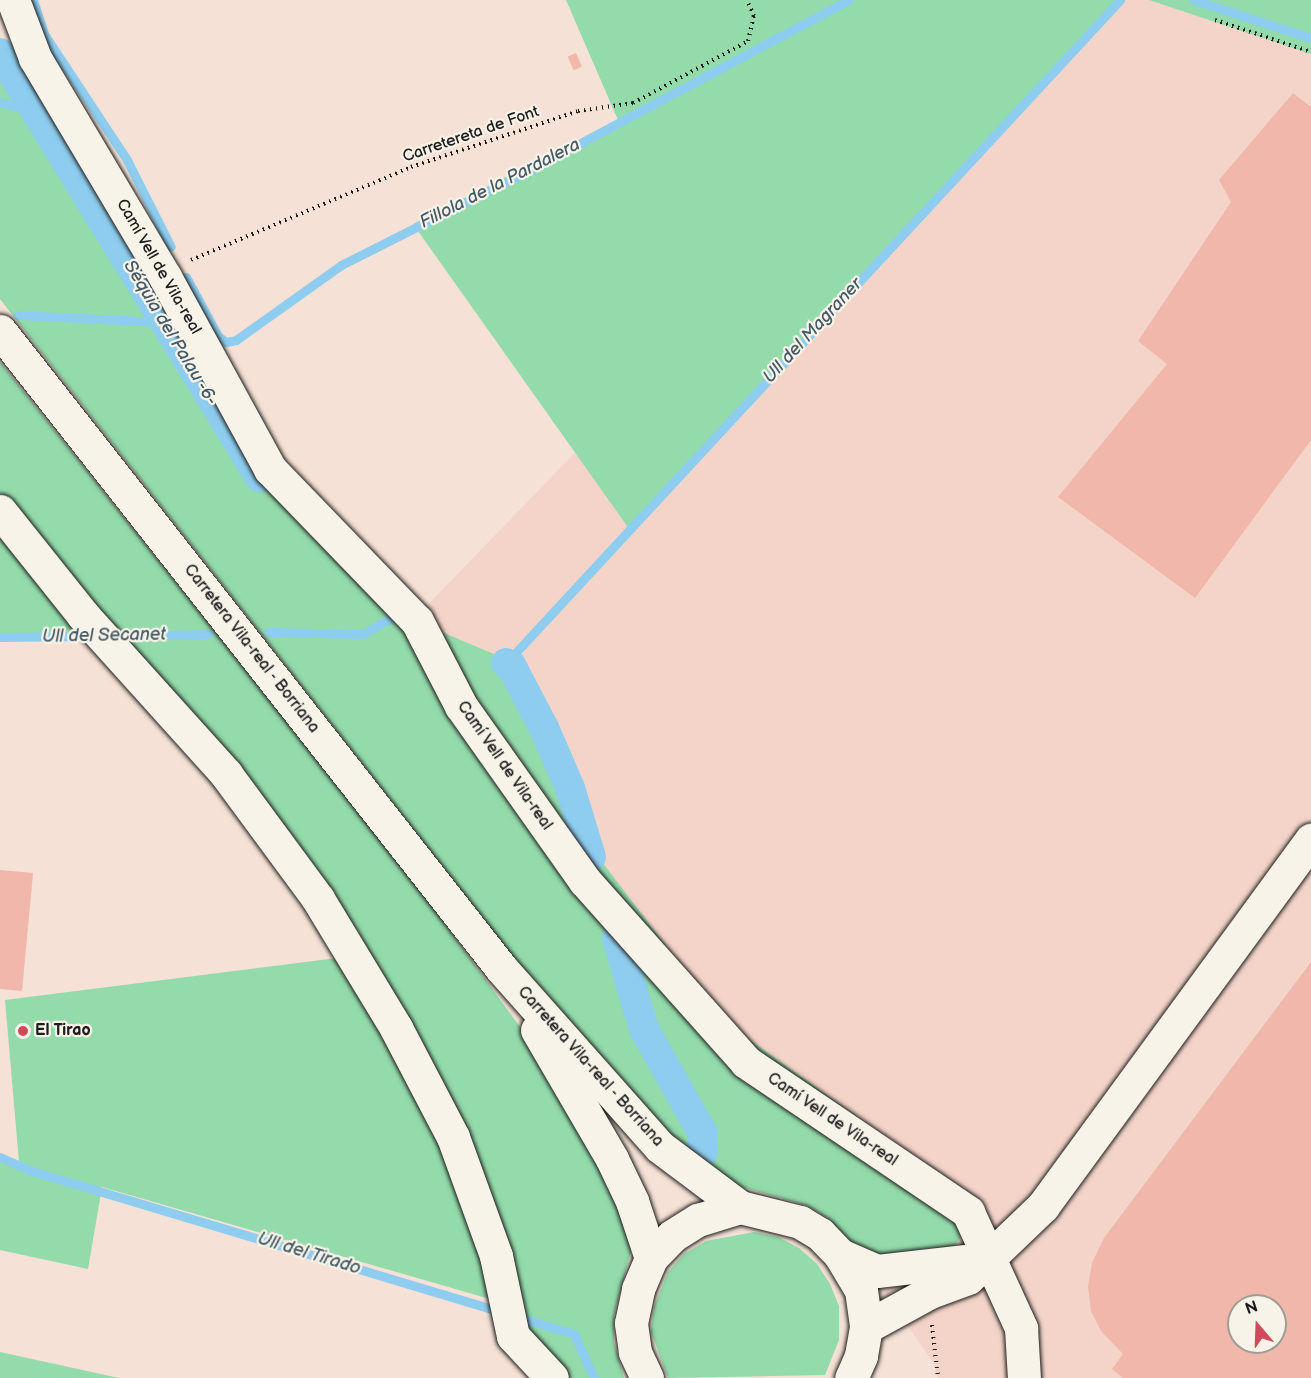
<!DOCTYPE html>
<html>
<head>
<meta charset="utf-8">
<style>
  body { margin:0 }
  #map { position:relative; width:1311px; height:1378px; overflow:hidden; background:#f5e1d5; font-family:"Balsamiq Sans",sans-serif }
  div>[style] { position:absolute }
  .built>* { inset:0; background:#f4d4c8 }
  .green>* { inset:0; background:#93dbab }
  .stream>* { height:9px; margin:-4.5px; padding:0 4.5px; transform-origin:4.5px; border-radius:4.5px; background:#8ecdef }
  .canal>* { height:30px; margin:-15px; padding:0 15px; transform-origin:15px; border-radius:15px; background:#8ecdef }
  .building>* { inset:0; background:#f0b7aa; transform-origin:0 0 }
  .path>* { height:4px; margin-top:-2px; transform-origin:0; background:repeating-linear-gradient(90deg,#1c1c1c 0 1.5px,transparent 0 6px) }
  .roads { filter:drop-shadow(0 0 2px #1c1c1c) drop-shadow(0 0 2px #1c1c1c) }
  .minor>* { height:33px; margin:-16.5px; padding:0 16.5px; transform-origin:16.5px; border-radius:16.5px; background:#f7f3e8 }
  .major>* { height:33px; margin:-16.5px; padding:0 16.5px; transform-origin:16.5px; border-radius:16.5px; background:#f7f3e8 }
  .dots>* { width:16px; height:16px; translate:-50% -50%; box-sizing:border-box; border:3px solid #f7f3e8; border-radius:50% }
  span { translate:-50% -50%; white-space:nowrap; text-align:center; line-height:1.15; -webkit-text-stroke:4.5px #f7f3e8; paint-order:stroke }
  .street-label { font-size:16px; color:#1c1c1c }
  .poi-label { font-size:16px; color:#1c1c1c; font-weight:700 }
  .left { translate:0 -50%; text-align:left }
  .water-label { font-size:18px; color:#445a66; font-style:italic }
  .north { position:absolute; left:1227px; top:1294px; width:60px; height:60px; box-sizing:border-box; background:#f7f3e8; border:2px solid #9f9d96; border-radius:50%; rotate:341deg; font-size:16px; font-weight:700; line-height:24px; text-align:center; color:#1c1c1c }
  .north::after { content:''; display:block; margin:auto; width:21px; height:27px; background:#d1495b; clip-path:polygon(50% 0,100% 100%,50% 72%,0 100%) }
</style>
</head>
<body>
<div id="map">
  <div class="built">
    <div style="clip-path:polygon(evenodd,1013px 0,1311px 0,1311px 1378px,938px 1378px,934px 1364px,823px 1202px,327px 709px,1013px 0,1239px 1306px,1275px 1306px,1275px 1342px,1239px 1342px,1239px 1306px)"></div>
  </div>
  <div class="green">
    <div style="clip-path:polygon(566px 0,1122px 0,632px 533px,413px 224px,618px 120px)"></div>
    <div style="clip-path:polygon(1149px 0,1311px 0,1311px 54px)"></div>
    <div style="clip-path:polygon(0 45px,257px 472px,387px 609px,513px 662px,575px 785px,596px 854px,709px 1002px,739px 1032px,979px 1204px,954px 1248px,915px 1264px,852px 1247px,831px 1220px,806px 1205px,731px 1184px,684px 1151px,557px 1013px,0 299px)"></div>
    <div style="clip-path:polygon(0 362px,413px 880px,539px 1053px,614px 1181px,632px 1247px,614px 1315px,614px 1342px,624px 1378px,566px 1378px,490px 1299px,102px 1187px,88px 1269px,0 1250px,0 1155px,19px 1162px,5px 1000px,337px 958px,266px 845px,86px 638px,0 638px)"></div>
    <div style="clip-path:polygon(754px 1232px,778px 1237px,799px 1248px,817px 1264px,830px 1284px,839px 1306px,839px 1340px,825px 1375px,668px 1378px,651px 1332px,654px 1307px,668px 1272px,684px 1254px,706px 1241px)"></div>
    <div style="clip-path:polygon(0 1352px,119px 1378px,0 1378px)"></div>
  </div>
  <div class="stream">
    <div style="left:33px;top:0;width:36px;rotate:72deg"></div>
    <div style="left:44px;top:34px;width:151px;rotate:56.6deg"></div>
    <div style="left:127px;top:160px;width:97px;rotate:63.2deg"></div>
    <div style="left:1194px;top:0;width:123px;rotate:18deg"></div>
    <div style="left:0;top:102px;width:35px;rotate:16deg"></div>
    <div style="left:186px;top:277px;width:67px;rotate:61.5deg"></div>
    <div style="left:218px;top:336px;width:10px;rotate:37deg"></div>
    <div style="left:226px;top:342px;width:10px;rotate:-11deg"></div>
    <div style="left:236px;top:340px;width:129px;rotate:-35.5deg"></div>
    <div style="left:341px;top:265px;width:214px;rotate:-26.7deg"></div>
    <div style="left:532px;top:169px;width:359px;rotate:-28.1deg"></div>
    <div style="left:18px;top:315px;width:144px;rotate:2.8deg"></div>
    <div style="left:268px;top:632px;width:95px;rotate:1.2deg"></div>
    <div style="left:363px;top:634px;width:34px;rotate:-30deg"></div>
    <div style="left:113px;top:636px;width:95px;rotate:-1.2deg"></div>
    <div style="left:0;top:637px;width:91px;rotate:-0.6deg"></div>
    <div style="left:506px;top:663px;width:904px;rotate:-47.2deg"></div>
    <div style="left:0;top:1157px;width:35px;rotate:24deg"></div>
    <div style="left:32px;top:1171px;width:491px;rotate:16.7deg"></div>
    <div style="left:515px;top:1316px;width:62px;rotate:17deg"></div>
    <div style="left:574px;top:1334px;width:48px;rotate:65.6deg"></div>
  </div>
  <div class="canal">
    <div style="left:0;top:53px;width:498px;rotate:58.5deg"></div>
    <div style="left:506px;top:663px;width:5px;rotate:22deg"></div>
    <div style="left:511px;top:665px;width:71px;rotate:62.4deg"></div>
    <div style="left:544px;top:728px;width:65px;rotate:66.6deg"></div>
    <div style="left:570px;top:788px;width:72px;rotate:73.1deg"></div>
    <div style="left:617px;top:938px;width:95px;rotate:73.5deg"></div>
    <div style="left:644px;top:1029px;width:118px;rotate:60.6deg"></div>
    <div style="left:702px;top:1132px;width:20px;rotate:87deg"></div>
  </div>
  <div class="building">
    <div style="left:576px;top:53px;width:15px;height:9px;rotate:67deg"></div>
    <div style="clip-path:polygon(1293px 93px,1311px 107px,1311px 440px,1195px 598px,1058px 497px,1167px 364px,1138px 341px,1231px 202px,1219px 180px)"></div>
    <div style="clip-path:polygon(0 870px,33px 873px,22px 991px,0 989px)"></div>
    <div style="clip-path:polygon(evenodd,1311px 962px,1311px 1378px,1123px 1378px,1112px 1369px,1123px 1354px,1101px 1331px,1091px 1311px,1088px 1286px,1092px 1263px,1104px 1238px,1311px 962px,1239px 1306px,1275px 1306px,1275px 1342px,1239px 1342px,1239px 1306px)"></div>
  </div>
  <div class="path">
    <div style="left:1215px;top:20px;width:101px;rotate:18.4deg"></div>
    <div style="left:191px;top:260px;width:239px;rotate:-22.9deg"></div>
    <div style="left:411px;top:167px;width:176px;rotate:-18.5deg"></div>
    <div style="left:578px;top:111px;width:56px;rotate:-8.3deg"></div>
    <div style="left:633px;top:103px;width:131px;rotate:-28.3deg"></div>
    <div style="left:748px;top:41px;width:26px;rotate:-77deg"></div>
    <div style="left:754px;top:16px;width:17px;rotate:-114deg"></div>
    <div style="left:932px;top:1325px;width:53px;rotate:83.5deg"></div>
  </div>
  <div class="roads">
    <div class="minor">
      <div style="left:13px;top:0;width:62px;rotate:69.2deg"></div>
      <div style="left:35px;top:58px;width:255px;rotate:59.3deg"></div>
      <div style="left:165px;top:277px;width:219px;rotate:61.3deg"></div>
      <div style="left:270px;top:469px;width:211px;rotate:46deg"></div>
      <div style="left:417px;top:621px;width:96px;rotate:62.6deg"></div>
      <div style="left:461px;top:706px;width:214px;rotate:54.7deg"></div>
      <div style="left:585px;top:881px;width:242px;rotate:48.3deg"></div>
      <div style="left:746px;top:1062px;width:268px;rotate:34deg"></div>
      <div style="left:968px;top:1212px;width:128px;rotate:65.4deg"></div>
      <div style="left:1021px;top:1328px;width:50px;rotate:86.6deg"></div>
      <div style="left:0;top:511px;width:133px;rotate:51.4deg"></div>
      <div style="left:83px;top:615px;width:214px;rotate:48deg"></div>
      <div style="left:226px;top:774px;width:155px;rotate:53.6deg"></div>
      <div style="left:318px;top:899px;width:151px;rotate:58.8deg"></div>
      <div style="left:396px;top:1028px;width:123px;rotate:62.4deg"></div>
      <div style="left:453px;top:1137px;width:127px;rotate:70.1deg"></div>
      <div style="left:496px;top:1256px;width:82px;rotate:78deg"></div>
      <div style="left:513px;top:1336px;width:57px;rotate:47.1deg"></div>
      <div style="left:840px;top:1255px;width:40px;rotate:23.4deg"></div>
      <div style="left:877px;top:1271px;width:98px;rotate:-6.5deg"></div>
      <div style="left:866px;top:1327px;width:73px;rotate:-28.7deg"></div>
      <div style="left:930px;top:1292px;width:40px;rotate:-20.2deg"></div>
      <div style="left:968px;top:1278px;width:104px;rotate:-43.8deg"></div>
      <div style="left:1043px;top:1206px;width:454px;rotate:-53.8deg"></div>
    </div>
    <div class="major">
      <div style="left:0;top:331px;width:810px;rotate:51.81deg"></div>
      <div style="left:501px;top:968px;width:239px;rotate:48.4deg"></div>
      <div style="left:660px;top:1147px;width:100px;rotate:36.9deg"></div>
      <div style="left:537px;top:1030px;width:149px;rotate:59.8deg"></div>
      <div style="left:612px;top:1159px;width:47px;rotate:64.5deg"></div>
      <div style="left:632px;top:1201px;width:60px;rotate:71.6deg"></div>
      <div style="left:647px;top:1378px;width:29px;rotate:-115deg"></div>
      <div style="left:635px;top:1352px;width:29px;rotate:-98deg"></div>
      <div style="left:631px;top:1323px;width:35px;rotate:-78deg"></div>
      <div style="left:638px;top:1289px;width:34px;rotate:-67deg"></div>
      <div style="left:651px;top:1258px;width:30px;rotate:-46deg"></div>
      <div style="left:672px;top:1236px;width:31px;rotate:-32deg"></div>
      <div style="left:698px;top:1220px;width:44px;rotate:-17.2deg"></div>
      <div style="left:740px;top:1207px;width:62px;rotate:14deg"></div>
      <div style="left:800px;top:1222px;width:23px;rotate:31deg"></div>
      <div style="left:820px;top:1234px;width:29px;rotate:46deg"></div>
      <div style="left:840px;top:1255px;width:41px;rotate:59deg"></div>
      <div style="left:861px;top:1290px;width:37px;rotate:82deg"></div>
      <div style="left:866px;top:1327px;width:29px;rotate:100deg"></div>
      <div style="left:861px;top:1356px;width:24px;rotate:114deg"></div>
    </div>
  </div>
  <div class="dots">
    <div style="left:23px;top:1031px;background:#d1495b"></div>
  </div>
  <div class="street-label">
    <span style="left:471px;top:135px;rotate:-19deg">Carretereta de Font</span>
    <span style="left:158px;top:267px;rotate:60deg">Camí Vell de Vila-real</span>
    <span style="left:251px;top:649px;rotate:52deg">Carretera Vila-real - Borriana</span>
    <span style="left:504px;top:766px;rotate:55deg">Camí Vell de Vila-real</span>
    <span style="left:590px;top:1067px;rotate:48deg">Carretera Vila-real - Borriana</span>
    <span style="left:832px;top:1120px;rotate:34deg">Camí Vell de Vila-real</span>
  </div>
  <div class="poi-label">
    <span class="left" style="left:35px;top:1031px">El Tirao</span>
  </div>
  <div class="water-label">
    <span style="left:500px;top:184px;rotate:-27deg">Fillola de la Pardalera</span>
    <span style="left:813px;top:331px;rotate:-47deg">Ull del Magraner</span>
    <span style="left:170px;top:333px;rotate:59deg">Séquia del Palau -6-</span>
    <span style="left:104px;top:636px;rotate:-1deg">Ull del Secanet</span>
    <span style="left:309px;top:1254px;rotate:17deg">Ull del Tirado</span>
  </div>
  <div class="north">N</div>
</div>
</body>
</html>
